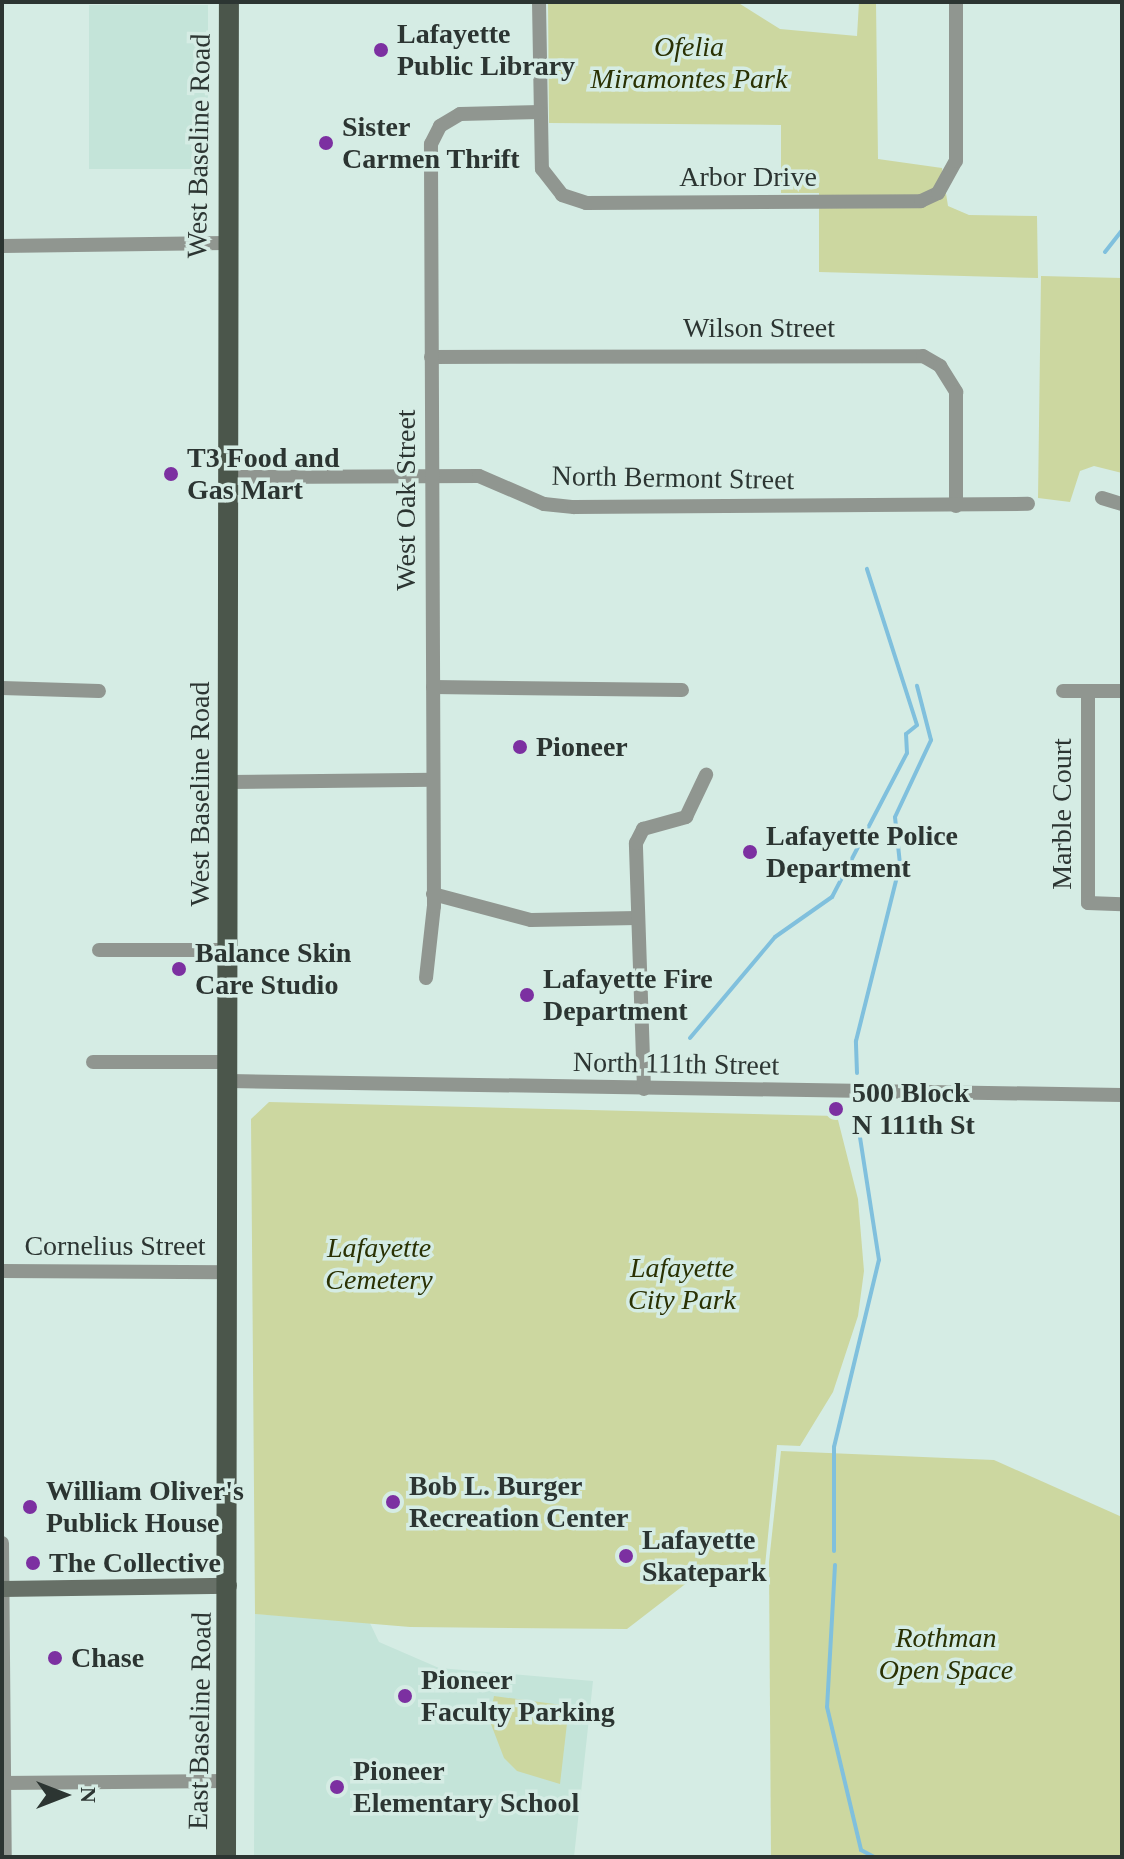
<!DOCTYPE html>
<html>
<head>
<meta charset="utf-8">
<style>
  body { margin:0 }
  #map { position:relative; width:1124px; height:1859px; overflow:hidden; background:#d5ece4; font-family:"Times New Roman",serif }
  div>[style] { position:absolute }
  .built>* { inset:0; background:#c4e4d9; transform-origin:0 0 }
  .green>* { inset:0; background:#ccd7a0 }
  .stream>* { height:4px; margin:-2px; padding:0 2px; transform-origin:2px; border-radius:2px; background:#80c0dd }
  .street>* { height:14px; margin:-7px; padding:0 7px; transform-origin:7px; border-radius:7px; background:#909690 }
  .secondary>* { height:16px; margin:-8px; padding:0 8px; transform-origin:8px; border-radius:8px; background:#677067 }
  .primary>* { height:20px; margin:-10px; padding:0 10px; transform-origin:10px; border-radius:10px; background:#4b564b }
  .dots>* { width:22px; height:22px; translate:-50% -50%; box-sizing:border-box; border:4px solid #d5ece4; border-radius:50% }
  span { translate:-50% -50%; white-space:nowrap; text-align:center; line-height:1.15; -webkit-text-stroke:7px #d5ece4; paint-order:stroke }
  .poi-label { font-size:28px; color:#2c3532; font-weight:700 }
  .left { translate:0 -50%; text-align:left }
  .park-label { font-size:28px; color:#2a3103; font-style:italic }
  .street-label { font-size:28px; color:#2c3532 }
  .frame { position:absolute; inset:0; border:4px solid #2c3532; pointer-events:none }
  .north { position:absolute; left:24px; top:1755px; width:80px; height:80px; -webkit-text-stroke:6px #d5ece4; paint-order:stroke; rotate:90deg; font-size:22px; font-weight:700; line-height:32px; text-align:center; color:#2c3532 }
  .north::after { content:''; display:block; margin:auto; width:28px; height:36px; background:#2c3532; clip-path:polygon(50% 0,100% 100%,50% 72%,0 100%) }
</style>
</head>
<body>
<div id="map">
  <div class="built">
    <div style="left:208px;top:5px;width:164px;height:119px;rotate:90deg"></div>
    <div style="clip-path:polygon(255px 1614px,369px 1621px,379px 1642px,439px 1668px,593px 1681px,574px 1857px,254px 1857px)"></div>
  </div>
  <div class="green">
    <div style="clip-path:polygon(548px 2px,737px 2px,780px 29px,857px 36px,859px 2px,876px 2px,878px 159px,942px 168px,948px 206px,969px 215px,1037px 216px,1038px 278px,819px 272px,819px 193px,781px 193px,781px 125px,549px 123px)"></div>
    <div style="clip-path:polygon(1041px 276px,1122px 278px,1122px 473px,1094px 466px,1080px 471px,1070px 502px,1038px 498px)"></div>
    <div style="clip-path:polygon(269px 1102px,837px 1116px,858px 1199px,864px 1271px,858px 1316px,833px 1392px,800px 1446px,777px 1445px,765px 1566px,710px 1565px,627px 1629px,410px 1627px,255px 1614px,251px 1119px)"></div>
    <div style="clip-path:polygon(781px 1451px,994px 1460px,1122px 1517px,1122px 1857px,771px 1857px,769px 1562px)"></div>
    <div style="clip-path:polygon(494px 1696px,569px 1706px,560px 1784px,517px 1771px,504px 1758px,489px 1719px)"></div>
  </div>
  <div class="stream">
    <div style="left:1105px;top:252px;width:28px;rotate:-52deg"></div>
    <div style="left:690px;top:1038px;width:132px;rotate:-49.9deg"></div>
    <div style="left:775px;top:937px;width:70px;rotate:-35.1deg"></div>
    <div style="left:832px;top:897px;width:162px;rotate:-62.5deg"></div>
    <div style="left:907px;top:753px;width:19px;rotate:-93deg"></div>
    <div style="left:906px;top:734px;width:14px;rotate:-39deg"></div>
    <div style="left:917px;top:725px;width:164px;rotate:-107.8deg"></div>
    <div style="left:857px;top:1073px;width:32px;rotate:-92deg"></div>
    <div style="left:856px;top:1041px;width:182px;rotate:-76deg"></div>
    <div style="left:900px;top:864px;width:47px;rotate:-96.1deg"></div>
    <div style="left:895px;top:817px;width:85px;rotate:-64.9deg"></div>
    <div style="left:931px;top:740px;width:56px;rotate:-104.5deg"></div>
    <div style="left:834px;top:1551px;width:104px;rotate:-90deg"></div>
    <div style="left:834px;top:1447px;width:192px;rotate:-76.5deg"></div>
    <div style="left:879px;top:1260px;width:144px;rotate:-98.8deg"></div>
    <div style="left:835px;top:1565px;width:142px;rotate:93.2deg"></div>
    <div style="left:827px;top:1707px;width:147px;rotate:76.6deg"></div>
    <div style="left:861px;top:1850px;width:15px;rotate:28deg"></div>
  </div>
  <div class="street">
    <div style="left:539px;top:2px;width:167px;rotate:89deg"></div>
    <div style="left:542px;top:169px;width:33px;rotate:52deg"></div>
    <div style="left:562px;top:195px;width:25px;rotate:18deg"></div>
    <div style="left:586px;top:203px;width:335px;rotate:-0.3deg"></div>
    <div style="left:921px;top:201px;width:19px;rotate:-25deg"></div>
    <div style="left:938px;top:193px;width:37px;rotate:-61deg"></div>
    <div style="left:956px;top:161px;width:159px;rotate:-90deg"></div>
    <div style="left:2px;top:246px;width:223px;rotate:-0.8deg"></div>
    <div style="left:431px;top:357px;width:492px;rotate:-0.1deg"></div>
    <div style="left:923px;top:356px;width:20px;rotate:30deg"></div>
    <div style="left:940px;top:366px;width:31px;rotate:58deg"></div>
    <div style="left:956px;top:392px;width:114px;rotate:90deg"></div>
    <div style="left:227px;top:477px;width:252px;rotate:-0.2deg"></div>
    <div style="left:479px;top:476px;width:71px;rotate:23.3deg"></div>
    <div style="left:544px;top:504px;width:30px;rotate:6deg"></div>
    <div style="left:574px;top:507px;width:454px;rotate:-0.4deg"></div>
    <div style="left:1102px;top:498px;width:21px;rotate:17deg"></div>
    <div style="left:433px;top:687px;width:249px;rotate:0.7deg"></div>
    <div style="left:2px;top:688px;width:97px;rotate:1.8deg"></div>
    <div style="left:1063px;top:691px;width:59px"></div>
    <div style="left:1088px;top:691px;width:212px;rotate:90deg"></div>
    <div style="left:1088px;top:903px;width:34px;rotate:2deg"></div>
    <div style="left:228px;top:782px;width:205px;rotate:-0.6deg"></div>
    <div style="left:433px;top:894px;width:101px;rotate:14.9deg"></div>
    <div style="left:531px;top:920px;width:106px;rotate:-1.1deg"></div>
    <div style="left:99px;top:950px;width:130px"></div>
    <div style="left:426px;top:978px;width:72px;rotate:-83.7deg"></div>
    <div style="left:434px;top:906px;width:762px;rotate:-90.23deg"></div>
    <div style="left:431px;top:144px;width:20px;rotate:-63deg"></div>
    <div style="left:440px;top:126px;width:23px;rotate:-31deg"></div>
    <div style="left:460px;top:114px;width:80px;rotate:-1.4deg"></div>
    <div style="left:93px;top:1062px;width:137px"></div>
    <div style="left:230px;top:1081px;width:892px;rotate:0.9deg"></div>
    <div style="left:644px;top:1089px;width:246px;rotate:-91.9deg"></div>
    <div style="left:636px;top:843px;width:16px;rotate:-63deg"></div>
    <div style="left:643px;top:829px;width:45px;rotate:-15.6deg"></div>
    <div style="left:686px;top:817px;width:47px;rotate:-64.5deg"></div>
    <div style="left:2px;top:1271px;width:226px;rotate:0.3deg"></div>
    <div style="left:2px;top:1543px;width:314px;rotate:89.5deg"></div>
    <div style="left:2px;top:1783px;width:225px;rotate:-0.5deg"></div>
  </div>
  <div class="secondary">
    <div style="left:2px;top:1589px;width:227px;rotate:-0.8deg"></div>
  </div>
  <div class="primary">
    <div style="left:226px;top:1857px;width:1855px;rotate:-89.91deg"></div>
  </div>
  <div class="dots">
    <div style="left:381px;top:50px;background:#7c30a1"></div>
    <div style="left:326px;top:143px;background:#7c30a1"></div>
    <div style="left:171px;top:474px;background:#7c30a1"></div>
    <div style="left:520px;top:747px;background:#7c30a1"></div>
    <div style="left:750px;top:852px;background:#7c30a1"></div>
    <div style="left:179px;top:969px;background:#7c30a1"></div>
    <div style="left:527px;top:995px;background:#7c30a1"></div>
    <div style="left:836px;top:1109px;background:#7c30a1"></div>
    <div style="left:393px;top:1502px;background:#7c30a1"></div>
    <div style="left:30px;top:1507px;background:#7c30a1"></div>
    <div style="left:626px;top:1556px;background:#7c30a1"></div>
    <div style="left:33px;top:1563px;background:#7c30a1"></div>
    <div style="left:55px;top:1658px;background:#7c30a1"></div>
    <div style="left:405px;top:1696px;background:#7c30a1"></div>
    <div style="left:337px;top:1787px;background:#7c30a1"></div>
  </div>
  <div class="poi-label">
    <span class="left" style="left:397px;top:50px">Lafayette<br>Public Library</span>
    <span class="left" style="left:342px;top:143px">Sister<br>Carmen Thrift</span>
    <span class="left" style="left:187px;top:474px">T3 Food and<br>Gas Mart</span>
    <span class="left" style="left:536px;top:747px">Pioneer</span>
    <span class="left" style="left:766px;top:852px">Lafayette Police<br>Department</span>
    <span class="left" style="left:195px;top:969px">Balance Skin<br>Care Studio</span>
    <span class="left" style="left:543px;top:995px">Lafayette Fire<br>Department</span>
    <span class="left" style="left:852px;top:1109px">500 Block<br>N 111th St</span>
    <span class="left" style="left:409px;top:1502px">Bob L. Burger<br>Recreation Center</span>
    <span class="left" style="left:46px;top:1507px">William Oliver's<br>Publick House</span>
    <span class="left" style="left:642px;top:1556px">Lafayette<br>Skatepark</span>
    <span class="left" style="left:49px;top:1563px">The Collective</span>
    <span class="left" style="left:71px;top:1658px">Chase</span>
    <span class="left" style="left:421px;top:1696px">Pioneer<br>Faculty Parking</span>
    <span class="left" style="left:353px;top:1787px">Pioneer<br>Elementary School</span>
  </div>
  <div class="park-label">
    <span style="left:689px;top:63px">Ofelia<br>Miramontes Park</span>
    <span style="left:379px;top:1264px">Lafayette<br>Cemetery</span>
    <span style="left:682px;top:1284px">Lafayette<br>City Park</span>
    <span style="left:946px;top:1654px">Rothman<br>Open Space</span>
  </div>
  <div class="street-label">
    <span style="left:199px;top:146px;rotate:-89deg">West Baseline Road</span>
    <span style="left:748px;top:177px">Arbor Drive</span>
    <span style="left:759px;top:328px">Wilson Street</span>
    <span style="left:673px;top:478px;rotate:1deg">North Bermont Street</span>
    <span style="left:406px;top:500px;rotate:-90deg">West Oak Street</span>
    <span style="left:200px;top:794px;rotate:-90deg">West Baseline Road</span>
    <span style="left:1062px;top:814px;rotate:-90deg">Marble Court</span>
    <span style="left:676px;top:1064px;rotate:1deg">North 111th Street</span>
    <span style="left:115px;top:1246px">Cornelius Street</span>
    <span style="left:200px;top:1721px;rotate:-89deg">East Baseline Road</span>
  </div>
  <div class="frame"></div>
  <div class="north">N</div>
</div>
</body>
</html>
